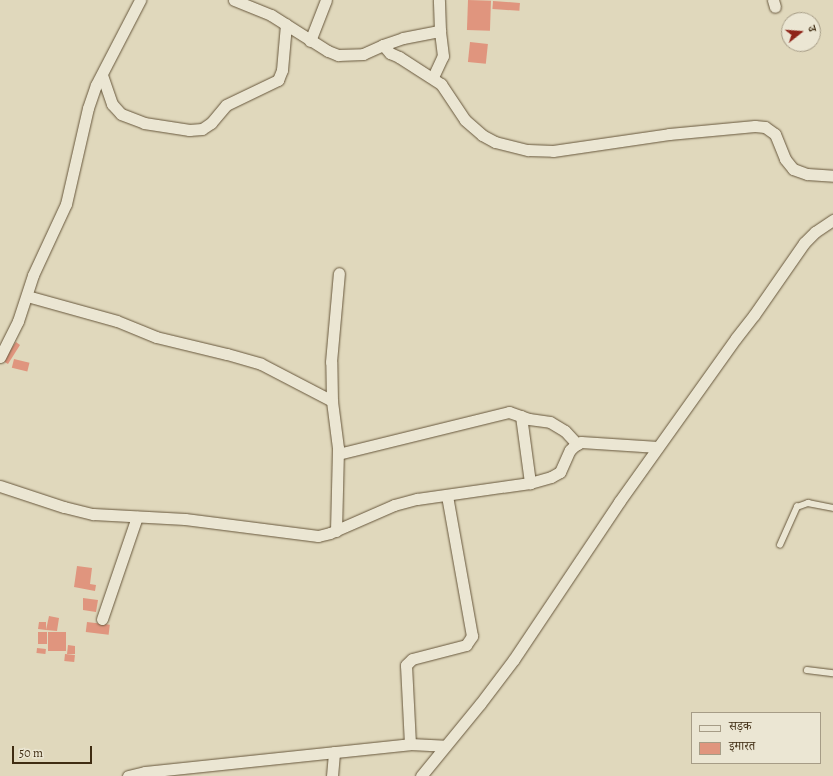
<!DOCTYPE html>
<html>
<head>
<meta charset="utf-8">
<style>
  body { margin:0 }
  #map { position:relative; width:833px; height:776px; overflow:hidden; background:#e0d8bc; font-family:Alegreya,"Noto Serif Devanagari",serif }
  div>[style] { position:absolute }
  .building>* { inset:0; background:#e0957e; transform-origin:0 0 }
  .roads { filter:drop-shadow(0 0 1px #67573c) drop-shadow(0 0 1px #67573c) }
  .lane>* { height:5.5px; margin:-2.75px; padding:0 2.75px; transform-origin:2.75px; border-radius:2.75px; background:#ebe6d3 }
  .street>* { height:11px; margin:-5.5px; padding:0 5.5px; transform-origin:5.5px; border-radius:5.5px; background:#ebe6d3 }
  span { translate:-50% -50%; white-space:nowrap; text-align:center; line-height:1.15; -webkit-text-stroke:3px #ebe6d3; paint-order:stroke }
  .legend { position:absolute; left:691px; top:712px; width:130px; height:52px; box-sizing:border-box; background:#ebe6d3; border:1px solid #a69c86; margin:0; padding:5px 7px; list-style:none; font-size:12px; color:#3f2c12 }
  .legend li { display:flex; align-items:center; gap:8px; height:20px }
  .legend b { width:20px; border:1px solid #a69c86 }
  .north { position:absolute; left:781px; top:12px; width:40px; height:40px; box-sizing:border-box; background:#ebe6d3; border:1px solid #a69c86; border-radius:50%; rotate:73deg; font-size:11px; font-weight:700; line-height:16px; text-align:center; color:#3f2c12 }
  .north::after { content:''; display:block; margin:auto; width:14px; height:18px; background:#8f2418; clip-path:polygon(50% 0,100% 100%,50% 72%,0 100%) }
  .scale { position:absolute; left:12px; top:746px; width:80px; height:18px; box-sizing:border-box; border:2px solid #3f2c12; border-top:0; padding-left:5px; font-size:12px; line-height:14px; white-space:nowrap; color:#3f2c12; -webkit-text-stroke:3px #ebe6d3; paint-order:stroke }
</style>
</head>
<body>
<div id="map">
  <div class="building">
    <div style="left:468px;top:0;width:23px;height:30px;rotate:2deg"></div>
    <div style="left:493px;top:1px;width:27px;height:8px;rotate:4deg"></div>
    <div style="left:470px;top:42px;width:18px;height:20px;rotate:6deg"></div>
    <div style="clip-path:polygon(16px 342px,20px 345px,8px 364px,3px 361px)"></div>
    <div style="left:14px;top:359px;width:16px;height:9px;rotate:14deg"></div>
    <div style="clip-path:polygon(77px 566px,92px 568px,90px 584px,96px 585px,95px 591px,74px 587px)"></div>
    <div style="clip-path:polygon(83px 598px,98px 600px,96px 612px,83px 610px)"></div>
    <div style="clip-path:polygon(49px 616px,59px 618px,57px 631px,46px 630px)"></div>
    <div style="clip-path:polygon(39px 622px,46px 622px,46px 630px,38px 629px)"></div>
    <div style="left:87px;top:622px;width:23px;height:10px;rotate:7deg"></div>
    <div style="left:38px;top:632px;width:9px;height:12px"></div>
    <div style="left:48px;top:632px;width:18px;height:19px"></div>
    <div style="clip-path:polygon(68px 645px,75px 646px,75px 654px,67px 654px)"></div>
    <div style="left:37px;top:648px;width:9px;height:5px;rotate:6deg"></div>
    <div style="left:65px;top:654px;width:10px;height:7px;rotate:6deg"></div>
  </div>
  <div class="roads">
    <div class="lane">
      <div style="left:780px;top:545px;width:42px;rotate:-65.9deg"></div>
      <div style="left:797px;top:507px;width:12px;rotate:-20deg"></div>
      <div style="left:808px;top:503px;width:25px;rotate:11deg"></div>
      <div style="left:807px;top:670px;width:26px;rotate:7deg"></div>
    </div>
    <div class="street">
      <div style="left:234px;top:0;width:40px;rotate:22deg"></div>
      <div style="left:271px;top:15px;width:67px;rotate:32.3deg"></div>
      <div style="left:328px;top:51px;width:11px;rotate:22deg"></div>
      <div style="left:338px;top:55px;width:25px;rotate:-2deg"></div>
      <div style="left:363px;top:54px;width:22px;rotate:-24deg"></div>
      <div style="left:383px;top:45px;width:11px;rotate:49deg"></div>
      <div style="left:390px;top:53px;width:10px;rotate:24deg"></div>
      <div style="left:399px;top:57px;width:50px;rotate:32.7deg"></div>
      <div style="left:441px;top:84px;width:43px;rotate:56.3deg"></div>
      <div style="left:465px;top:120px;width:23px;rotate:41deg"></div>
      <div style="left:482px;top:135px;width:15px;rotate:28deg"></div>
      <div style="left:495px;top:142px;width:34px;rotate:14deg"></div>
      <div style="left:528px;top:150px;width:25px;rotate:2deg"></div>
      <div style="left:553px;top:151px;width:117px;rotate:-8.3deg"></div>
      <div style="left:669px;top:134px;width:86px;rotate:-5.3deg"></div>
      <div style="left:755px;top:126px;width:10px;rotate:6deg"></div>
      <div style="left:765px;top:127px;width:12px;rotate:35deg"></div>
      <div style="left:775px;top:134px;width:27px;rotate:68deg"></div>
      <div style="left:785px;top:159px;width:13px;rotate:51deg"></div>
      <div style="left:793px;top:169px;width:15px;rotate:20deg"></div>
      <div style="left:807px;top:174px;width:26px;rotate:4deg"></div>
      <div style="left:773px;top:0;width:7px;rotate:74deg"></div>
      <div style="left:310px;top:41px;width:44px;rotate:-68.7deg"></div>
      <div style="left:383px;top:45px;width:21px;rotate:-19deg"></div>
      <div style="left:403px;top:38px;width:38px;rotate:-11deg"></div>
      <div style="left:440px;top:31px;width:31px;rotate:-92deg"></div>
      <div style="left:102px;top:75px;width:31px;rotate:71deg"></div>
      <div style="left:112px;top:104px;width:13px;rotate:48deg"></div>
      <div style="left:121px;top:114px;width:25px;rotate:21deg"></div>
      <div style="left:144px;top:123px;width:46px;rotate:8.8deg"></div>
      <div style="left:189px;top:130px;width:13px;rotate:-4deg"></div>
      <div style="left:202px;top:129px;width:11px;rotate:-34deg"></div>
      <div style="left:211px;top:123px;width:23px;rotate:-50deg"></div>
      <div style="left:226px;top:105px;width:58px;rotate:-25.7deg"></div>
      <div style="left:278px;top:80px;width:11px;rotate:-68deg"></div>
      <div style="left:282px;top:70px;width:46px;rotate:-85deg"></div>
      <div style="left:433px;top:77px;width:23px;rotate:-65deg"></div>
      <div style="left:443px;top:56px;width:25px;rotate:-97deg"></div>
      <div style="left:27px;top:296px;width:93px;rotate:15.5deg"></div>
      <div style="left:117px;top:321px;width:42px;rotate:22.3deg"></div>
      <div style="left:156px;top:337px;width:73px;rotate:13.5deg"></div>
      <div style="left:227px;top:354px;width:35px;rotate:16deg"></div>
      <div style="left:261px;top:364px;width:80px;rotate:27.5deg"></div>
      <div style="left:0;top:357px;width:40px;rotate:-63.4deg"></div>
      <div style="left:18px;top:321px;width:48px;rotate:-71.9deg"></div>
      <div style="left:33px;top:275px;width:78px;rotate:-65.1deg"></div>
      <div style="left:66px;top:204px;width:98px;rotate:-77.1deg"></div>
      <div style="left:88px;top:108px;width:24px;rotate:-71deg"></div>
      <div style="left:96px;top:85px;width:96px;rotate:-62.6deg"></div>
      <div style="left:521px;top:416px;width:68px;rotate:82.3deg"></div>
      <div style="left:338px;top:454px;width:176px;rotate:-13.8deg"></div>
      <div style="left:509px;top:412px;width:21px;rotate:19deg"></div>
      <div style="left:529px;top:419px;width:21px;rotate:8deg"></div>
      <div style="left:550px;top:422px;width:17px;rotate:31deg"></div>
      <div style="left:565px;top:431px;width:18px;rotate:47deg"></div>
      <div style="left:0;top:486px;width:67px;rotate:18.2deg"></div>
      <div style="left:64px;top:507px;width:30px;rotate:14deg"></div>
      <div style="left:93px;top:514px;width:92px;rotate:3.1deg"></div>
      <div style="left:185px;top:519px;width:134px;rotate:7.3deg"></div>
      <div style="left:318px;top:536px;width:12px;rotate:-14deg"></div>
      <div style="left:330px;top:533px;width:70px;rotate:-23.6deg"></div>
      <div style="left:394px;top:505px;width:24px;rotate:-15deg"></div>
      <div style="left:417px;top:499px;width:114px;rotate:-8.1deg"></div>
      <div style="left:530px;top:483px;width:22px;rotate:-16deg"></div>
      <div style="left:551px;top:477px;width:10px;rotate:-29deg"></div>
      <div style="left:560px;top:472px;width:24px;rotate:-66deg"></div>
      <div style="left:570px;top:450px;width:6px;rotate:-45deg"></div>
      <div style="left:574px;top:446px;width:8px;rotate:-30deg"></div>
      <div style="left:581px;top:442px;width:77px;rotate:3.7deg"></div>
      <div style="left:336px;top:531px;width:83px;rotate:-88.6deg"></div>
      <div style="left:338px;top:448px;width:47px;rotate:-97.3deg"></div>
      <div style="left:332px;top:401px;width:39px;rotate:-91deg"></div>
      <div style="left:331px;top:362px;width:89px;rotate:-84.9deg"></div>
      <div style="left:102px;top:619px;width:108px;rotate:-71.1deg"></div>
      <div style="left:410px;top:744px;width:79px;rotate:-92.9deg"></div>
      <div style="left:406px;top:665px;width:8px;rotate:-45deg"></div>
      <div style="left:412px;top:659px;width:56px;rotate:-14.5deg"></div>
      <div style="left:466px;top:645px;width:11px;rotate:-56deg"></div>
      <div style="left:472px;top:636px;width:143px;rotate:-100.1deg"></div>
      <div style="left:128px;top:776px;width:17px;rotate:-13deg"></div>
      <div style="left:145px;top:772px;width:266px;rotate:-6deg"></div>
      <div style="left:410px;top:744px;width:35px;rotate:3deg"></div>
      <div style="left:332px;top:776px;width:24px;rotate:-85deg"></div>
      <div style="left:421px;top:776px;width:93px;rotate:-50.7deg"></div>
      <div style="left:480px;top:704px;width:56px;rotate:-52.9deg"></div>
      <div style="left:514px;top:659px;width:189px;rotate:-56.2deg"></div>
      <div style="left:619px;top:502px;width:201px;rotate:-54.5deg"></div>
      <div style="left:736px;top:338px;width:29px;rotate:-52deg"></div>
      <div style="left:754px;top:315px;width:88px;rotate:-55.2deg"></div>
      <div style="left:804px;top:243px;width:16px;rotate:-45deg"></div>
      <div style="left:815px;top:232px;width:22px;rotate:-34deg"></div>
    </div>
  </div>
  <ul class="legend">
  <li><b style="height:5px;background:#ebe6d3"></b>सड़क</li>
  <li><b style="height:11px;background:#e0957e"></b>इमारत</li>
  </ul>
  <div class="north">उ</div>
  <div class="scale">50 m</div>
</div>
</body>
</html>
